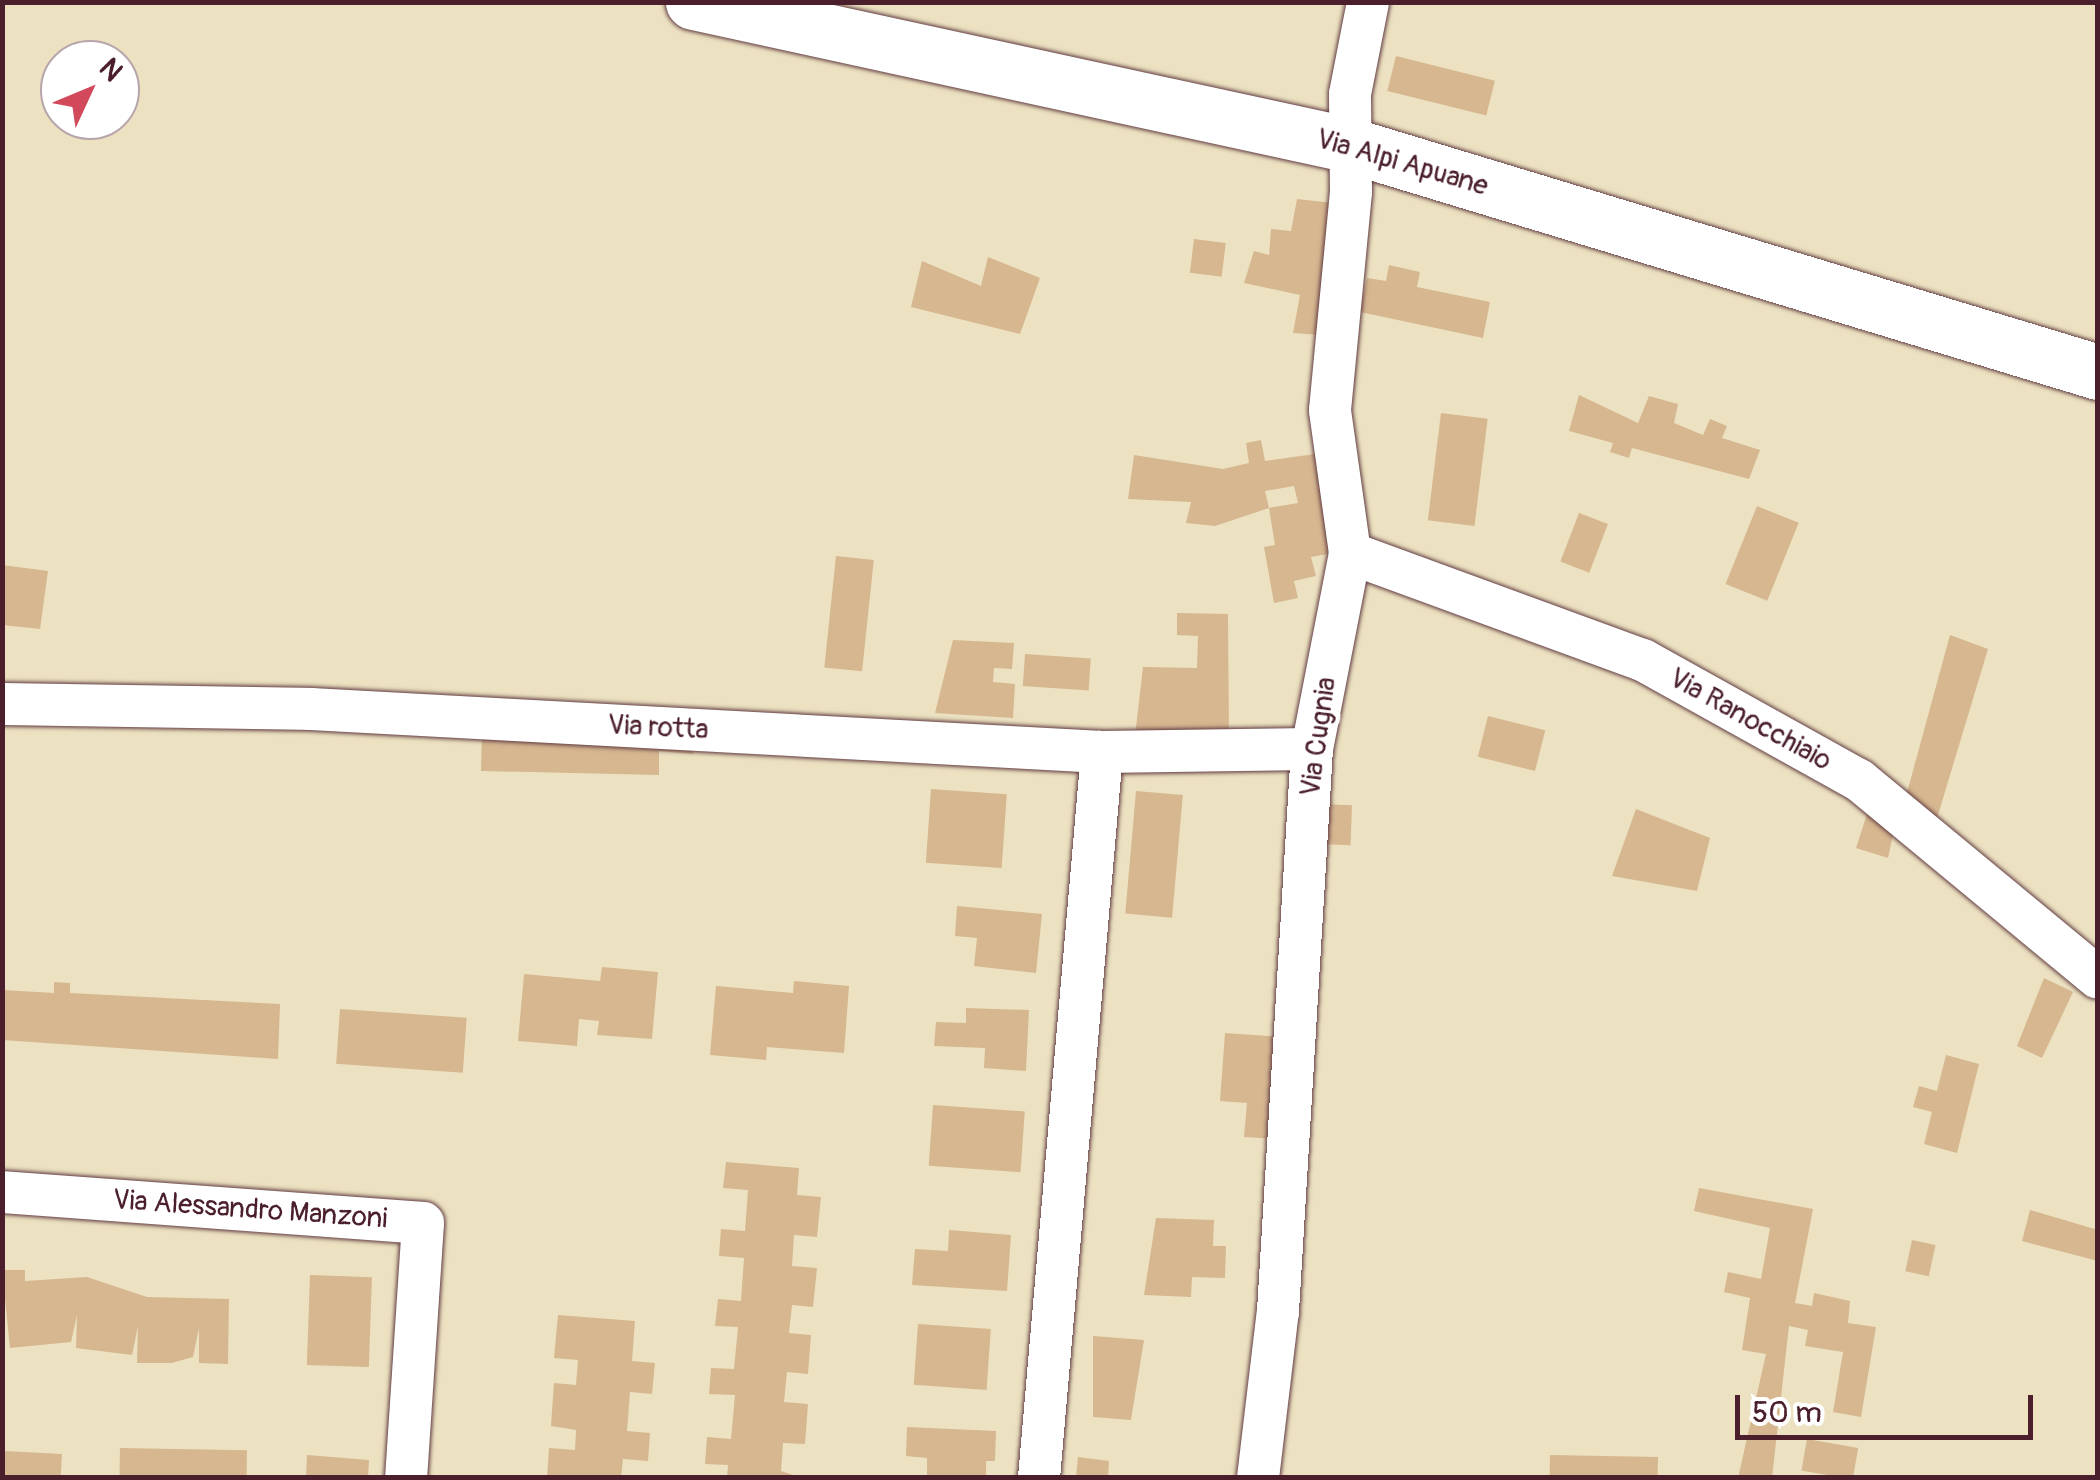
<!DOCTYPE html>
<html>
<head>
<meta charset="utf-8">
<style>
  body { margin:0 }
  #map { position:relative; width:2100px; height:1480px; overflow:hidden; background:#ece2c1; font-family:Pangolin,sans-serif }
  div>[style] { position:absolute }
  .building>* { inset:0; background:#d6b790; transform-origin:0 0 }
  .roads { filter:drop-shadow(0 0 2px #623c42) drop-shadow(0 0 2px #623c42) }
  .minor>* { height:42px; margin:-21px; padding:0 21px; transform-origin:21px; border-radius:21px; background:#fff }
  .secondary>* { height:55px; margin:-27.5px; padding:0 27.5px; transform-origin:27.5px; border-radius:27.5px; background:#fff }
  span { translate:-50% -50%; white-space:nowrap; text-align:center; line-height:1.15; -webkit-text-stroke:9px #fff; paint-order:stroke }
  .street-label { font-size:28px; color:#4a1f2b }
  .frame { position:absolute; inset:0; border:5px solid #4a1f2b; pointer-events:none }
  .north { position:absolute; left:40px; top:40px; width:100px; height:100px; box-sizing:border-box; background:#fff; border:2px solid #b7a5aa; border-radius:50%; rotate:46deg; font-size:28px; font-weight:700; line-height:40px; text-align:center; color:#4a1f2b }
  .north::after { content:''; display:block; margin:auto; width:35px; height:45px; background:#d1495b; clip-path:polygon(50% 0,100% 100%,50% 72%,0 100%) }
  .scale { position:absolute; left:1735px; top:1395px; width:298px; height:45px; box-sizing:border-box; border:5px solid #4a1f2b; border-top:0; padding-left:12px; font-size:30px; line-height:35px; white-space:nowrap; color:#4a1f2b; -webkit-text-stroke:8px #fff; paint-order:stroke }
</style>
</head>
<body>
<div id="map">
  <div class="building">
    <div style="left:1396px;top:56px;width:102px;height:36px;rotate:14deg"></div>
    <div style="clip-path:polygon(1297px 199px,1333px 203px,1320px 335px,1293px 333px,1300px 295px,1244px 283px,1254px 251px,1269px 255px,1271px 229px,1291px 231px)"></div>
    <div style="left:1194px;top:239px;width:32px;height:34px;rotate:7deg"></div>
    <div style="clip-path:polygon(988px 257px,1040px 278px,1020px 334px,911px 307px,922px 261px,981px 286px)"></div>
    <div style="clip-path:polygon(1389px 265px,1420px 272px,1417px 287px,1490px 302px,1483px 338px,1360px 312px,1367px 278px,1386px 281px)"></div>
    <div style="clip-path:polygon(1579px 395px,1638px 423px,1649px 396px,1678px 404px,1674px 423px,1703px 435px,1710px 419px,1727px 426px,1722px 438px,1760px 450px,1749px 479px,1632px 448px,1629px 458px,1610px 452px,1613px 443px,1569px 431px)"></div>
    <div style="left:1441px;top:413px;width:47px;height:108px;rotate:7deg"></div>
    <div style="clip-path:polygon(1261px 440px,1265px 461px,1315px 454px,1333px 553px,1311px 557px,1316px 576px,1294px 581px,1298px 598px,1274px 603px,1264px 547px,1275px 545px,1269px 508px,1298px 503px,1294px 486px,1265px 491px,1269px 508px,1215px 526px,1186px 523px,1191px 502px,1128px 499px,1134px 455px,1223px 469px,1249px 463px,1246px 443px)"></div>
    <div style="left:1757px;top:506px;width:45px;height:84px;rotate:22deg"></div>
    <div style="left:1579px;top:513px;width:31px;height:52px;rotate:21deg"></div>
    <div style="left:836px;top:556px;width:38px;height:112px;rotate:6deg"></div>
    <div style="clip-path:polygon(2px 565px,48px 571px,40px 629px,2px 625px)"></div>
    <div style="clip-path:polygon(1177px 613px,1228px 614px,1229px 736px,1135px 736px,1143px 667px,1197px 668px,1198px 636px,1177px 635px)"></div>
    <div style="clip-path:polygon(1950px 635px,1988px 649px,1935px 825px,1905px 800px)"></div>
    <div style="clip-path:polygon(953px 640px,1014px 643px,1012px 669px,994px 668px,993px 682px,1015px 684px,1013px 718px,935px 713px)"></div>
    <div style="left:1025px;top:654px;width:66px;height:32px;rotate:4deg"></div>
    <div style="left:1488px;top:716px;width:59px;height:42px;rotate:14deg"></div>
    <div style="clip-path:polygon(482px 730px,695px 739px,693px 754px,659px 751px,659px 775px,481px 771px)"></div>
    <div style="left:931px;top:789px;width:76px;height:74px;rotate:4deg"></div>
    <div style="left:1136px;top:791px;width:47px;height:123px;rotate:5deg"></div>
    <div style="left:1319px;top:804px;width:33px;height:40px;rotate:2deg"></div>
    <div style="clip-path:polygon(1869px 808px,1896px 821px,1888px 858px,1856px 848px)"></div>
    <div style="clip-path:polygon(1636px 809px,1710px 838px,1697px 891px,1612px 876px)"></div>
    <div style="clip-path:polygon(957px 906px,1042px 914px,1036px 973px,974px 966px,977px 938px,955px 936px)"></div>
    <div style="clip-path:polygon(602px 967px,658px 972px,652px 1039px,597px 1035px,599px 1021px,579px 1019px,577px 1046px,518px 1041px,524px 974px,600px 981px)"></div>
    <div style="clip-path:polygon(2044px 978px,2073px 992px,2042px 1058px,2017px 1046px)"></div>
    <div style="clip-path:polygon(794px 981px,849px 986px,844px 1053px,767px 1047px,766px 1060px,710px 1055px,716px 986px,793px 993px)"></div>
    <div style="clip-path:polygon(54px 982px,70px 983px,70px 993px,280px 1004px,278px 1059px,2px 1040px,3px 990px,54px 993px)"></div>
    <div style="clip-path:polygon(966px 1008px,1029px 1010px,1026px 1071px,984px 1068px,985px 1048px,934px 1046px,936px 1022px,966px 1023px)"></div>
    <div style="left:340px;top:1009px;width:127px;height:55px;rotate:4deg"></div>
    <div style="clip-path:polygon(1225px 1033px,1282px 1037px,1275px 1139px,1244px 1137px,1247px 1103px,1220px 1101px)"></div>
    <div style="clip-path:polygon(1946px 1055px,1979px 1064px,1957px 1153px,1924px 1144px,1932px 1112px,1913px 1107px,1919px 1086px,1937px 1091px)"></div>
    <div style="left:933px;top:1105px;width:92px;height:61px;rotate:4deg"></div>
    <div style="clip-path:polygon(726px 1162px,799px 1168px,797px 1195px,821px 1197px,817px 1237px,794px 1235px,792px 1266px,817px 1268px,813px 1307px,792px 1305px,789px 1333px,811px 1335px,808px 1374px,787px 1372px,784px 1402px,808px 1404px,805px 1444px,783px 1443px,781px 1471px,803px 1478px,727px 1478px,728px 1465px,705px 1464px,707px 1437px,731px 1439px,735px 1395px,709px 1394px,711px 1368px,734px 1369px,738px 1327px,715px 1326px,718px 1299px,741px 1301px,744px 1258px,719px 1256px,721px 1229px,745px 1231px,748px 1190px,723px 1188px)"></div>
    <div style="clip-path:polygon(1699px 1188px,1813px 1209px,1795px 1303px,1812px 1306px,1814px 1293px,1850px 1301px,1848px 1323px,1876px 1327px,1861px 1417px,1833px 1412px,1843px 1352px,1805px 1346px,1808px 1330px,1789px 1326px,1772px 1478px,1738px 1478px,1766px 1354px,1742px 1350px,1750px 1298px,1724px 1292px,1728px 1272px,1761px 1279px,1770px 1228px,1694px 1211px)"></div>
    <div style="clip-path:polygon(2030px 1210px,2098px 1230px,2098px 1261px,2022px 1241px)"></div>
    <div style="clip-path:polygon(1156px 1218px,1214px 1220px,1213px 1246px,1226px 1246px,1225px 1278px,1192px 1277px,1191px 1297px,1144px 1295px)"></div>
    <div style="clip-path:polygon(949px 1230px,1011px 1235px,1007px 1291px,912px 1285px,915px 1249px,948px 1251px)"></div>
    <div style="left:1912px;top:1240px;width:24px;height:32px;rotate:12deg"></div>
    <div style="clip-path:polygon(2px 1270px,25px 1270px,25px 1281px,87px 1277px,147px 1297px,229px 1299px,228px 1364px,199px 1363px,199px 1328px,193px 1357px,172px 1363px,137px 1363px,138px 1326px,132px 1355px,76px 1348px,77px 1315px,71px 1342px,10px 1348px)"></div>
    <div style="left:310px;top:1275px;width:62px;height:90px;rotate:2deg"></div>
    <div style="clip-path:polygon(558px 1315px,635px 1321px,632px 1361px,655px 1363px,652px 1394px,630px 1392px,627px 1431px,650px 1433px,648px 1461px,623px 1459px,621px 1478px,547px 1478px,549px 1448px,575px 1450px,576px 1430px,551px 1426px,554px 1383px,576px 1385px,578px 1360px,554px 1358px)"></div>
    <div style="left:918px;top:1324px;width:73px;height:61px;rotate:4deg"></div>
    <div style="clip-path:polygon(1093px 1336px,1144px 1340px,1131px 1420px,1093px 1417px)"></div>
    <div style="clip-path:polygon(907px 1427px,996px 1431px,995px 1461px,986px 1461px,986px 1478px,927px 1478px,927px 1458px,906px 1456px)"></div>
    <div style="left:1807px;top:1439px;width:52px;height:32px;rotate:10deg"></div>
    <div style="left:120px;top:1448px;width:127px;height:30px;rotate:1deg"></div>
    <div style="left:5px;top:1451px;width:57px;height:27px;rotate:3deg"></div>
    <div style="clip-path:polygon(307px 1455px,369px 1460px,368px 1478px,306px 1478px)"></div>
    <div style="left:1550px;top:1455px;width:108px;height:23px;rotate:1deg"></div>
    <div style="clip-path:polygon(1078px 1457px,1109px 1461px,1108px 1478px,1076px 1478px)"></div>
  </div>
  <div class="roads">
    <div class="minor">
      <div style="left:1350px;top:553px;width:312px;rotate:20.1deg"></div>
      <div style="left:1643px;top:660px;width:247px;rotate:29.1deg"></div>
      <div style="left:1859px;top:780px;width:310px;rotate:39.6deg"></div>
      <div style="left:2px;top:704px;width:309px;rotate:0.9deg"></div>
      <div style="left:311px;top:709px;width:792px;rotate:3.11deg"></div>
      <div style="left:1102px;top:752px;width:210px;rotate:-0.8deg"></div>
      <div style="left:2px;top:1192px;width:422px;rotate:4.2deg"></div>
      <div style="left:423px;top:1223px;width:256px;rotate:93.8deg"></div>
      <div style="left:1039px;top:1478px;width:729px;rotate:-85.04deg"></div>
      <div style="left:1258px;top:1478px;width:168px;rotate:-83.2deg"></div>
      <div style="left:1278px;top:1311px;width:563px;rotate:-86.54deg"></div>
      <div style="left:1312px;top:749px;width:200px;rotate:-79deg"></div>
      <div style="left:1350px;top:553px;width:144px;rotate:-98deg"></div>
      <div style="left:1330px;top:410px;width:219px;rotate:-84.5deg"></div>
      <div style="left:1351px;top:192px;width:98px;rotate:-90.6deg"></div>
      <div style="left:1350px;top:94px;width:94px;rotate:-78.9deg"></div>
    </div>
    <div class="secondary">
      <div style="left:693px;top:2px;width:668px;rotate:12.27deg"></div>
      <div style="left:1346px;top:144px;width:786px;rotate:16.87deg"></div>
    </div>
  </div>
  <div class="street-label">
    <span style="left:1402px;top:163px;rotate:16deg">Via Alpi Apuane</span>
    <span style="left:1750px;top:720px;rotate:29deg">Via Ranocchiaio</span>
    <span style="left:658px;top:728px;rotate:3deg">Via rotta</span>
    <span style="left:1319px;top:737px;rotate:-82deg">Via Cugnia</span>
    <span style="left:250px;top:1210px;rotate:4deg">Via Alessandro Manzoni</span>
  </div>
  <div class="frame"></div>
  <div class="north">N</div>
  <div class="scale">50 m</div>
</div>
</body>
</html>
